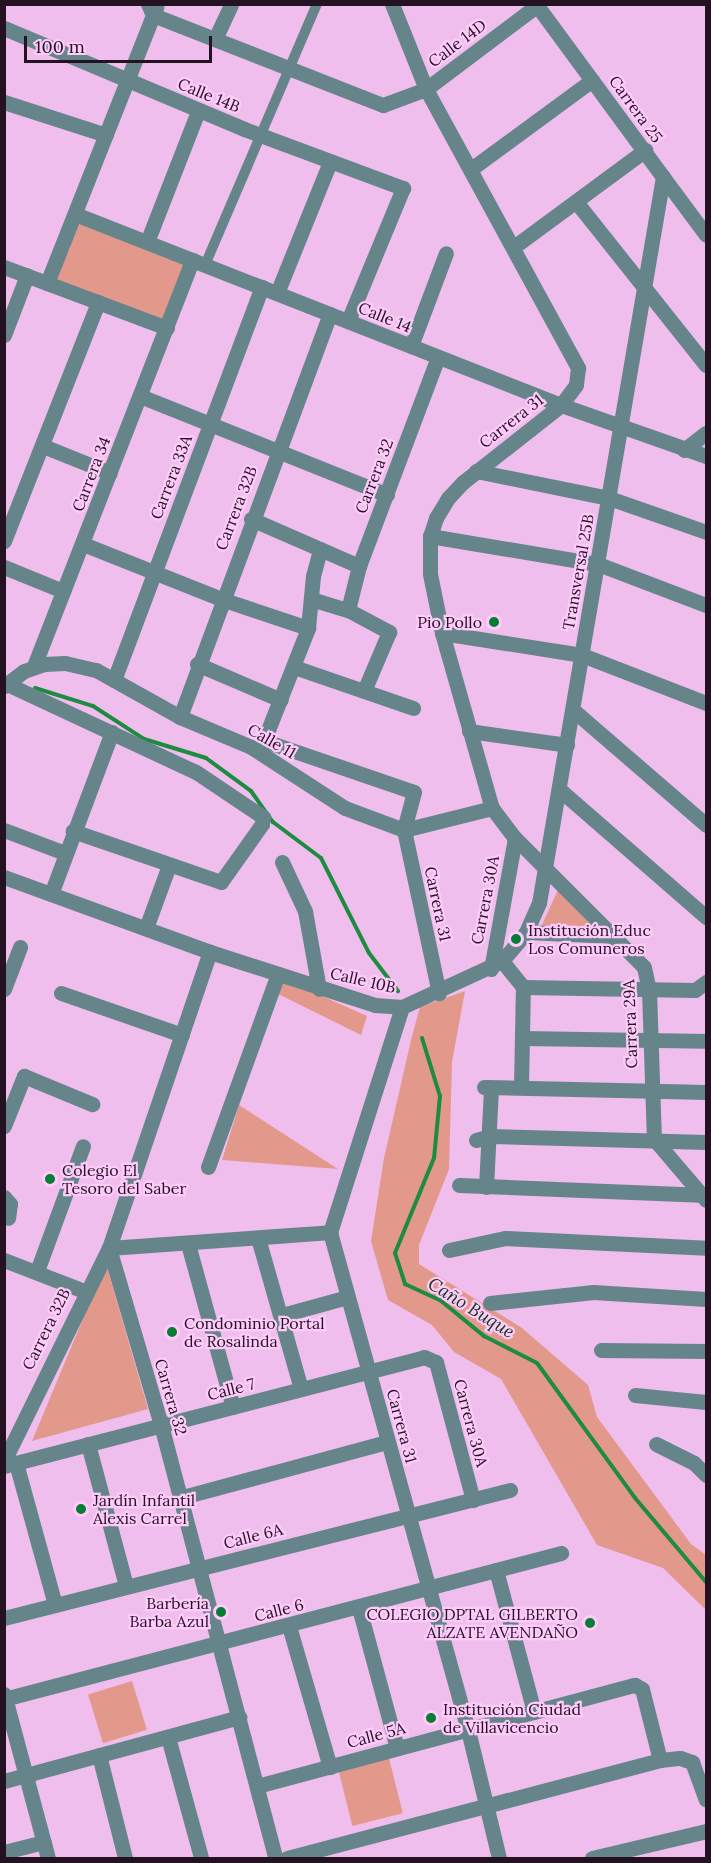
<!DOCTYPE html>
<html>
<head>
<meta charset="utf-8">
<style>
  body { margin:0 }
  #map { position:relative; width:711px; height:1863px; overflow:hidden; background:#f0beec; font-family:Lora,serif }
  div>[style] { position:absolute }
  .green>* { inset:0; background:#e3988c; transform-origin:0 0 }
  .stream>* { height:4px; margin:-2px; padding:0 2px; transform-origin:2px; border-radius:2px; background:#1d8c41 }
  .pedestrian>* { height:10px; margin:-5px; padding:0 5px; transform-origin:5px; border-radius:5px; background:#65858b }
  .minor>* { height:15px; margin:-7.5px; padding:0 7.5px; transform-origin:7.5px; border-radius:7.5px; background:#65858b }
  .tertiary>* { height:15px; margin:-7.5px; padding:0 7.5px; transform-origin:7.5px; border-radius:7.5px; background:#65858b }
  .dots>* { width:16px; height:16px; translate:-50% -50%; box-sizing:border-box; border:3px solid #fecbfa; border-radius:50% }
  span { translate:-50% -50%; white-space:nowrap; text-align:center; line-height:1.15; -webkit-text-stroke:4.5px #fecbfa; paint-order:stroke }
  .street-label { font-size:16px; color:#241223 }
  .poi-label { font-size:16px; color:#241223 }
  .right { translate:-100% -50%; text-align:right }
  .left { translate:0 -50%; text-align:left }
  .water-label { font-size:18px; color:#103a1b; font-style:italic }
  .frame { position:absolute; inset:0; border:6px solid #241223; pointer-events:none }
  .scale { position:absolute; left:24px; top:36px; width:188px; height:27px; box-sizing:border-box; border:3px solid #241223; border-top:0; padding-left:8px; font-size:18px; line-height:21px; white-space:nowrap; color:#241223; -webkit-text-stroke:4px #fecbfa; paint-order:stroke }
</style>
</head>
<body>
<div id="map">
  <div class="green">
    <div style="left:75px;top:214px;width:126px;height:74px;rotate:21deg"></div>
    <div style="clip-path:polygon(558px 890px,597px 931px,540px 929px)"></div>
    <div style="clip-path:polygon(279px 977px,367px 1016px,361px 1035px,272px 991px)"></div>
    <div style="clip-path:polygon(465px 991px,452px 1062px,449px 1169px,419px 1245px,419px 1264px,522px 1328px,588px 1385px,597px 1417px,691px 1544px,706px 1555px,706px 1610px,663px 1568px,597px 1545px,501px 1379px,454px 1352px,432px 1325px,388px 1300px,371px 1241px,384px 1158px,411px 1040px,420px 1007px)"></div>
    <div style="clip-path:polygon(239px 1105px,338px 1169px,222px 1160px)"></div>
    <div style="clip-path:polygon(106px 1264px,148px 1409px,32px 1441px)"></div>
    <div style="left:132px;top:1681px;width:51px;height:46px;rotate:73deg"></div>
    <div style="left:389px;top:1758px;width:57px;height:52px;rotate:76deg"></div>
  </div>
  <div class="stream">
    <div style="left:35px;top:688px;width:61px;rotate:17.2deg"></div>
    <div style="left:93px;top:706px;width:61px;rotate:32.9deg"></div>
    <div style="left:144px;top:739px;width:65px;rotate:17deg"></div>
    <div style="left:206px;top:758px;width:56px;rotate:36.3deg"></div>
    <div style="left:251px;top:791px;width:38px;rotate:55deg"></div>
    <div style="left:273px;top:822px;width:60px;rotate:36.9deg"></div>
    <div style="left:321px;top:858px;width:106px;rotate:63.2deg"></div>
    <div style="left:369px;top:953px;width:48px;rotate:52.7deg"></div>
    <div style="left:422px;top:1038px;width:61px;rotate:72.8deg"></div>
    <div style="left:440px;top:1096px;width:62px;rotate:95.5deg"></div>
    <div style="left:434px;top:1158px;width:103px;rotate:112.3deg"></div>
    <div style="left:395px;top:1253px;width:33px;rotate:72deg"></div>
    <div style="left:405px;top:1284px;width:38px;rotate:25deg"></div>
    <div style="left:440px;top:1300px;width:57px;rotate:39.3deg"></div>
    <div style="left:484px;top:1336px;width:59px;rotate:27deg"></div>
    <div style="left:537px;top:1363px;width:167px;rotate:54deg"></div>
    <div style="left:635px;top:1498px;width:110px;rotate:49.8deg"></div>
  </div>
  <div class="pedestrian">
    <div style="left:205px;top:265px;width:284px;rotate:-66.8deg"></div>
  </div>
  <div class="minor">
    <div style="left:148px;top:4px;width:12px;rotate:66deg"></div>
    <div style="left:153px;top:15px;width:247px;rotate:21.4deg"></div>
    <div style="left:383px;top:105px;width:46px;rotate:-20.4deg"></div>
    <div style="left:4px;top:28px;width:260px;rotate:22.8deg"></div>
    <div style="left:244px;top:129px;width:170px;rotate:20.4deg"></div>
    <div style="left:403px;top:188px;width:144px;rotate:112.5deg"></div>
    <div style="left:215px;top:39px;width:38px;rotate:-65deg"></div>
    <div style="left:4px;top:102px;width:107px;rotate:17.9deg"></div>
    <div style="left:471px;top:169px;width:150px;rotate:-36.3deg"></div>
    <div style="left:663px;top:177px;width:72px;rotate:53.4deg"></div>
    <div style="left:577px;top:203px;width:207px;rotate:51.5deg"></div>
    <div style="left:75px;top:214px;width:522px;rotate:21.46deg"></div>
    <div style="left:561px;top:405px;width:154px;rotate:19.4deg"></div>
    <div style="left:147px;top:242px;width:141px;rotate:-68.7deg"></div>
    <div style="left:515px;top:246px;width:162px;rotate:-36.4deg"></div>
    <div style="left:4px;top:267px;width:174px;rotate:20.5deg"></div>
    <div style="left:47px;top:283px;width:297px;rotate:-68.4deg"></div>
    <div style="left:277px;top:293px;width:141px;rotate:-68deg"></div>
    <div style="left:4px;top:335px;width:64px;rotate:-69deg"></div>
    <div style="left:411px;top:346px;width:99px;rotate:-69.4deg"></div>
    <div style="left:140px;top:396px;width:266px;rotate:21.8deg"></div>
    <div style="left:43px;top:446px;width:72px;rotate:21.9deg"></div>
    <div style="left:684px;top:450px;width:28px;rotate:-38deg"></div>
    <div style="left:476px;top:471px;width:136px;rotate:11.5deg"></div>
    <div style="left:609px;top:498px;width:103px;rotate:19.3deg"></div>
    <div style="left:251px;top:519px;width:118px;rotate:23.5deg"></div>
    <div style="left:430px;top:536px;width:170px;rotate:9.5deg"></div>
    <div style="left:598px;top:564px;width:116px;rotate:20.8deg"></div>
    <div style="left:4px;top:541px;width:257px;rotate:-68.5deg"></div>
    <div style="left:83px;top:544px;width:149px;rotate:21.7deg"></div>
    <div style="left:221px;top:599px;width:92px;rotate:18.4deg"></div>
    <div style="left:4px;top:567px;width:64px;rotate:22.1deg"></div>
    <div style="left:311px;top:599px;width:39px;rotate:17deg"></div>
    <div style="left:348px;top:610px;width:47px;rotate:28.2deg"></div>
    <div style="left:389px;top:632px;width:64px;rotate:113deg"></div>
    <div style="left:348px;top:610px;width:45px;rotate:-76deg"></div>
    <div style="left:359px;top:566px;width:223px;rotate:-69.3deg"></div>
    <div style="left:442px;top:633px;width:142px;rotate:8.9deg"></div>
    <div style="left:582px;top:655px;width:133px;rotate:21.2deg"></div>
    <div style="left:197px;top:664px;width:91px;rotate:23.2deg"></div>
    <div style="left:34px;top:666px;width:436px;rotate:-68.7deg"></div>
    <div style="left:294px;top:667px;width:126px;rotate:19deg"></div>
    <div style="left:114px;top:680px;width:420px;rotate:-69.4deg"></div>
    <div style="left:7px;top:684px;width:208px;rotate:25deg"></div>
    <div style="left:196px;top:772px;width:81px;rotate:33.9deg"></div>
    <div style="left:263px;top:817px;width:7px;rotate:98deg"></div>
    <div style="left:262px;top:824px;width:71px;rotate:125.3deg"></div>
    <div style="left:221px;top:882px;width:157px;rotate:-161deg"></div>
    <div style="left:4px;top:686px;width:25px;rotate:-37deg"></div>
    <div style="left:24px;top:671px;width:21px;rotate:-19deg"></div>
    <div style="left:44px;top:664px;width:21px;rotate:-3deg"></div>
    <div style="left:65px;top:663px;width:32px;rotate:13deg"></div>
    <div style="left:96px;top:670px;width:96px;rotate:29.2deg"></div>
    <div style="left:180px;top:717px;width:77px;rotate:22.9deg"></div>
    <div style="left:251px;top:747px;width:112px;rotate:33deg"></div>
    <div style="left:345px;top:808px;width:63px;rotate:20.4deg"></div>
    <div style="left:404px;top:830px;width:91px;rotate:-14deg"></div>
    <div style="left:573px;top:710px;width:176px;rotate:40.8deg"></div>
    <div style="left:180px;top:717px;width:430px;rotate:-69.6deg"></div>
    <div style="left:469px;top:731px;width:99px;rotate:8.1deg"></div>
    <div style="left:265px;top:741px;width:157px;rotate:18.9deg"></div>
    <div style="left:414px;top:792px;width:39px;rotate:105deg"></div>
    <div style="left:404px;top:830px;width:167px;rotate:77.9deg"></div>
    <div style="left:261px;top:748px;width:129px;rotate:-68.6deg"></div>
    <div style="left:308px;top:628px;width:52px;rotate:-84.5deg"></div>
    <div style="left:313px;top:576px;width:28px;rotate:-75deg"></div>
    <div style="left:560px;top:790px;width:194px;rotate:41deg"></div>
    <div style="left:4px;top:830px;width:65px;rotate:20.7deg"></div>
    <div style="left:282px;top:862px;width:54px;rotate:64.9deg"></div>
    <div style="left:305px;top:911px;width:79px;rotate:79.8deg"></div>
    <div style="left:4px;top:877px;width:219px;rotate:20deg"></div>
    <div style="left:51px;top:894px;width:173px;rotate:-69.4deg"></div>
    <div style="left:146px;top:928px;width:67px;rotate:-69.9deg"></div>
    <div style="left:526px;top:932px;width:88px;rotate:2.6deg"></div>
    <div style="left:502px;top:961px;width:33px;rotate:51deg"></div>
    <div style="left:523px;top:987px;width:172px;rotate:1deg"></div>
    <div style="left:695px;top:990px;width:14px;rotate:-36deg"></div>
    <div style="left:4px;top:989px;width:45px;rotate:-69.1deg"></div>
    <div style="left:61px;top:993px;width:128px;rotate:19.1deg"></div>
    <div style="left:402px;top:1007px;width:236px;rotate:107.7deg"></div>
    <div style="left:330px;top:1232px;width:517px;rotate:74.51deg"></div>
    <div style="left:468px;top:1730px;width:132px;rotate:76.4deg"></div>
    <div style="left:523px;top:1038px;width:183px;rotate:0.9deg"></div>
    <div style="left:484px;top:1087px;width:222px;rotate:1.3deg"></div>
    <div style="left:521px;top:1087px;width:100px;rotate:-88.9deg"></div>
    <div style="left:4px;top:1126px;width:54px;rotate:-68.2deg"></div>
    <div style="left:24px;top:1076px;width:74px;rotate:22.4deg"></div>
    <div style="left:476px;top:1140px;width:15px;rotate:-16deg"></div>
    <div style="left:490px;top:1136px;width:216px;rotate:1.6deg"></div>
    <div style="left:208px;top:1167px;width:205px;rotate:-70.1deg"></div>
    <div style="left:459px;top:1185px;width:247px;rotate:2.3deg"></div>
    <div style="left:486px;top:1187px;width:100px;rotate:-87.1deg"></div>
    <div style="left:4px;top:1197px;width:9px;rotate:49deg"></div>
    <div style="left:10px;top:1204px;width:14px;rotate:98deg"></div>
    <div style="left:258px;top:1238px;width:157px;rotate:74.1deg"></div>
    <div style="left:188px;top:1244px;width:169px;rotate:74.6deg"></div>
    <div style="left:109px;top:1248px;width:222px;rotate:-4.1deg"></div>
    <div style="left:449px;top:1250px;width:57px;rotate:-12.1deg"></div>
    <div style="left:505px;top:1238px;width:201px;rotate:2.8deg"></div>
    <div style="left:4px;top:1260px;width:86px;rotate:21.2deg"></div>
    <div style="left:37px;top:1271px;width:133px;rotate:-69.8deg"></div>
    <div style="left:490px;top:1303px;width:104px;rotate:-6.1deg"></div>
    <div style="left:593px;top:1292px;width:113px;rotate:3.5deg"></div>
    <div style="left:282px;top:1315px;width:68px;rotate:-15.3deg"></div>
    <div style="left:601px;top:1350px;width:105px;rotate:0.5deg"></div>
    <div style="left:635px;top:1395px;width:71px;rotate:5.6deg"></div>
    <div style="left:88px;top:1444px;width:147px;rotate:75deg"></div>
    <div style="left:656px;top:1444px;width:42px;rotate:26.6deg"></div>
    <div style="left:694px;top:1463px;width:17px;rotate:45deg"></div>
    <div style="left:16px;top:1463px;width:147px;rotate:74.6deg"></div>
    <div style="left:4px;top:1466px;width:434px;rotate:-14.5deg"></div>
    <div style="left:424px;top:1357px;width:13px;rotate:23deg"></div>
    <div style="left:436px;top:1362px;width:143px;rotate:75deg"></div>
    <div style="left:179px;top:1498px;width:215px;rotate:-15.1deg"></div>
    <div style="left:496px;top:1570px;width:147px;rotate:75deg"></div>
    <div style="left:359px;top:1608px;width:145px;rotate:74.8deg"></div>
    <div style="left:4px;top:1618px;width:522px;rotate:-14.2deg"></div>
    <div style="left:289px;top:1626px;width:147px;rotate:73.8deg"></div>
    <div style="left:4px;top:1694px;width:170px;rotate:75deg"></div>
    <div style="left:4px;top:1699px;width:576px;rotate:-14.69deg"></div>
    <div style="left:168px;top:1737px;width:125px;rotate:74.7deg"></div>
    <div style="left:99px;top:1755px;width:106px;rotate:75.8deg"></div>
    <div style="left:4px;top:1781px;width:244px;rotate:-15.2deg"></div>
    <div style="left:257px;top:1786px;width:391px;rotate:-15deg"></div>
    <div style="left:635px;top:1685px;width:8px;rotate:30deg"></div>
    <div style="left:642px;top:1689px;width:73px;rotate:75.8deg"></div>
    <div style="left:4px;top:1852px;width:41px;rotate:-14deg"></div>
    <div style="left:287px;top:1858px;width:386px;rotate:-14.7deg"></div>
    <div style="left:660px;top:1760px;width:20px;rotate:-6deg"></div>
    <div style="left:680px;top:1758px;width:13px;rotate:18deg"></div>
    <div style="left:692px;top:1762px;width:40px;rotate:69.8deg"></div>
    <div style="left:592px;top:1858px;width:117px;rotate:-13.3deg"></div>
  </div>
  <div class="tertiary">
    <div style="left:392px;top:4px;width:92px;rotate:68.2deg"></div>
    <div style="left:426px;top:89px;width:318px;rotate:61.4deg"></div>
    <div style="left:578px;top:368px;width:17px;rotate:97deg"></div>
    <div style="left:576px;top:385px;width:25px;rotate:127deg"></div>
    <div style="left:561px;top:405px;width:125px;rotate:141.8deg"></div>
    <div style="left:463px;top:482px;width:22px;rotate:133deg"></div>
    <div style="left:448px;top:498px;width:23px;rotate:121deg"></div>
    <div style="left:436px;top:518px;width:19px;rotate:108deg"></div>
    <div style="left:430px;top:536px;width:38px;rotate:90deg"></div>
    <div style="left:430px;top:574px;width:60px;rotate:78.5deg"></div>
    <div style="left:442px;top:633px;width:182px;rotate:74.1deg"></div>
    <div style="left:492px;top:808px;width:38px;rotate:53deg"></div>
    <div style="left:515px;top:838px;width:182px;rotate:45deg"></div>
    <div style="left:644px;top:967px;width:24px;rotate:78deg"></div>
    <div style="left:649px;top:990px;width:149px;rotate:88.1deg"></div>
    <div style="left:654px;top:1139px;width:80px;rotate:49.6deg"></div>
    <div style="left:426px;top:89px;width:141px;rotate:-37deg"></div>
    <div style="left:491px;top:969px;width:133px;rotate:-79.6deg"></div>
    <div style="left:109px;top:1248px;width:184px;rotate:73.6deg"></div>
    <div style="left:161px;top:1425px;width:448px;rotate:75.2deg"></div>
    <div style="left:4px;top:1461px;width:237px;rotate:-63.8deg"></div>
    <div style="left:109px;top:1248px;width:313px;rotate:-71.2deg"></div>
    <div style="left:210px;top:952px;width:173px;rotate:17.8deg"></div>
    <div style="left:375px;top:1005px;width:27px;rotate:4deg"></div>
    <div style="left:402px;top:1007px;width:110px;rotate:-24.7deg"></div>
    <div style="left:502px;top:961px;width:38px;rotate:-50deg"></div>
    <div style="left:526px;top:932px;width:32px;rotate:-66deg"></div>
    <div style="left:539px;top:903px;width:737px;rotate:-80.31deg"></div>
    <div style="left:663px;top:177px;width:215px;rotate:-126.3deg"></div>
  </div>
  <div class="dots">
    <div style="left:494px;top:622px;background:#057d35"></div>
    <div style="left:516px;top:939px;background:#057d35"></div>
    <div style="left:50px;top:1179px;background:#057d35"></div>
    <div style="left:172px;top:1332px;background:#057d35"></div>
    <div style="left:81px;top:1509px;background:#057d35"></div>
    <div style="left:221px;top:1612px;background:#057d35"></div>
    <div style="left:590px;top:1623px;background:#057d35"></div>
    <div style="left:431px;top:1718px;background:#057d35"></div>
  </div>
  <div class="street-label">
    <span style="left:457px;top:43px;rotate:-37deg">Calle 14D</span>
    <span style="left:209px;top:95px;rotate:22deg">Calle 14B</span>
    <span style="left:636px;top:109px;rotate:54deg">Carrera 25</span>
    <span style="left:385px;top:317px;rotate:22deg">Calle 14</span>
    <span style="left:511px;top:421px;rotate:-38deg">Carrera 31</span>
    <span style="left:91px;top:474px;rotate:-69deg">Carrera 34</span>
    <span style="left:374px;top:476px;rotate:-69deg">Carrera 32</span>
    <span style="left:171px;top:477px;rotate:-69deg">Carrera 33A</span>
    <span style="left:236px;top:508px;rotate:-69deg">Carrera 32B</span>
    <span style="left:578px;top:572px;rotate:-80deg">Transversal 25B</span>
    <span style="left:272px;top:741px;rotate:30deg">Calle 11</span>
    <span style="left:485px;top:900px;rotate:-79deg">Carrera 30A</span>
    <span style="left:438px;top:904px;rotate:78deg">Carrera 31</span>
    <span style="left:363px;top:980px;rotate:13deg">Calle 10B</span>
    <span style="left:630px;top:1024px;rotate:-92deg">Carrera 29A</span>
    <span style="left:46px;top:1329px;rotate:-64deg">Carrera 32B</span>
    <span style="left:231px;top:1389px;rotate:-14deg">Calle 7</span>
    <span style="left:171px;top:1397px;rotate:74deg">Carrera 32</span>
    <span style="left:471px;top:1423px;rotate:75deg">Carrera 30A</span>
    <span style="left:402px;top:1426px;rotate:75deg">Carrera 31</span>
    <span style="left:253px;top:1536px;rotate:-14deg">Calle 6A</span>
    <span style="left:279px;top:1610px;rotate:-14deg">Calle 6</span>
    <span style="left:376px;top:1735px;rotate:-15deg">Calle 5A</span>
  </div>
  <div class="poi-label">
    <span class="right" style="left:482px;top:622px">Pio Pollo</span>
    <span class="left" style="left:528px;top:939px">Institución Educ<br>Los Comuneros</span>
    <span class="left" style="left:62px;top:1179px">Colegio El<br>Tesoro del Saber</span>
    <span class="left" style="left:184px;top:1332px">Condominio Portal<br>de Rosalinda</span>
    <span class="left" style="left:93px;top:1509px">Jardín Infantil<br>Alexis Carrel</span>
    <span class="right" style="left:209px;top:1612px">Barbería<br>Barba Azul</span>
    <span class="right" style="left:578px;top:1623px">COLEGIO DPTAL GILBERTO<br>ALZATE AVENDAÑO</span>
    <span class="left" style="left:443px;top:1718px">Institución Ciudad<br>de Villavicencio</span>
  </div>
  <div class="water-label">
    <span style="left:471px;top:1308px;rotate:32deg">Caño Buque</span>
  </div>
  <div class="frame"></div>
  <div class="scale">100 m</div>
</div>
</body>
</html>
